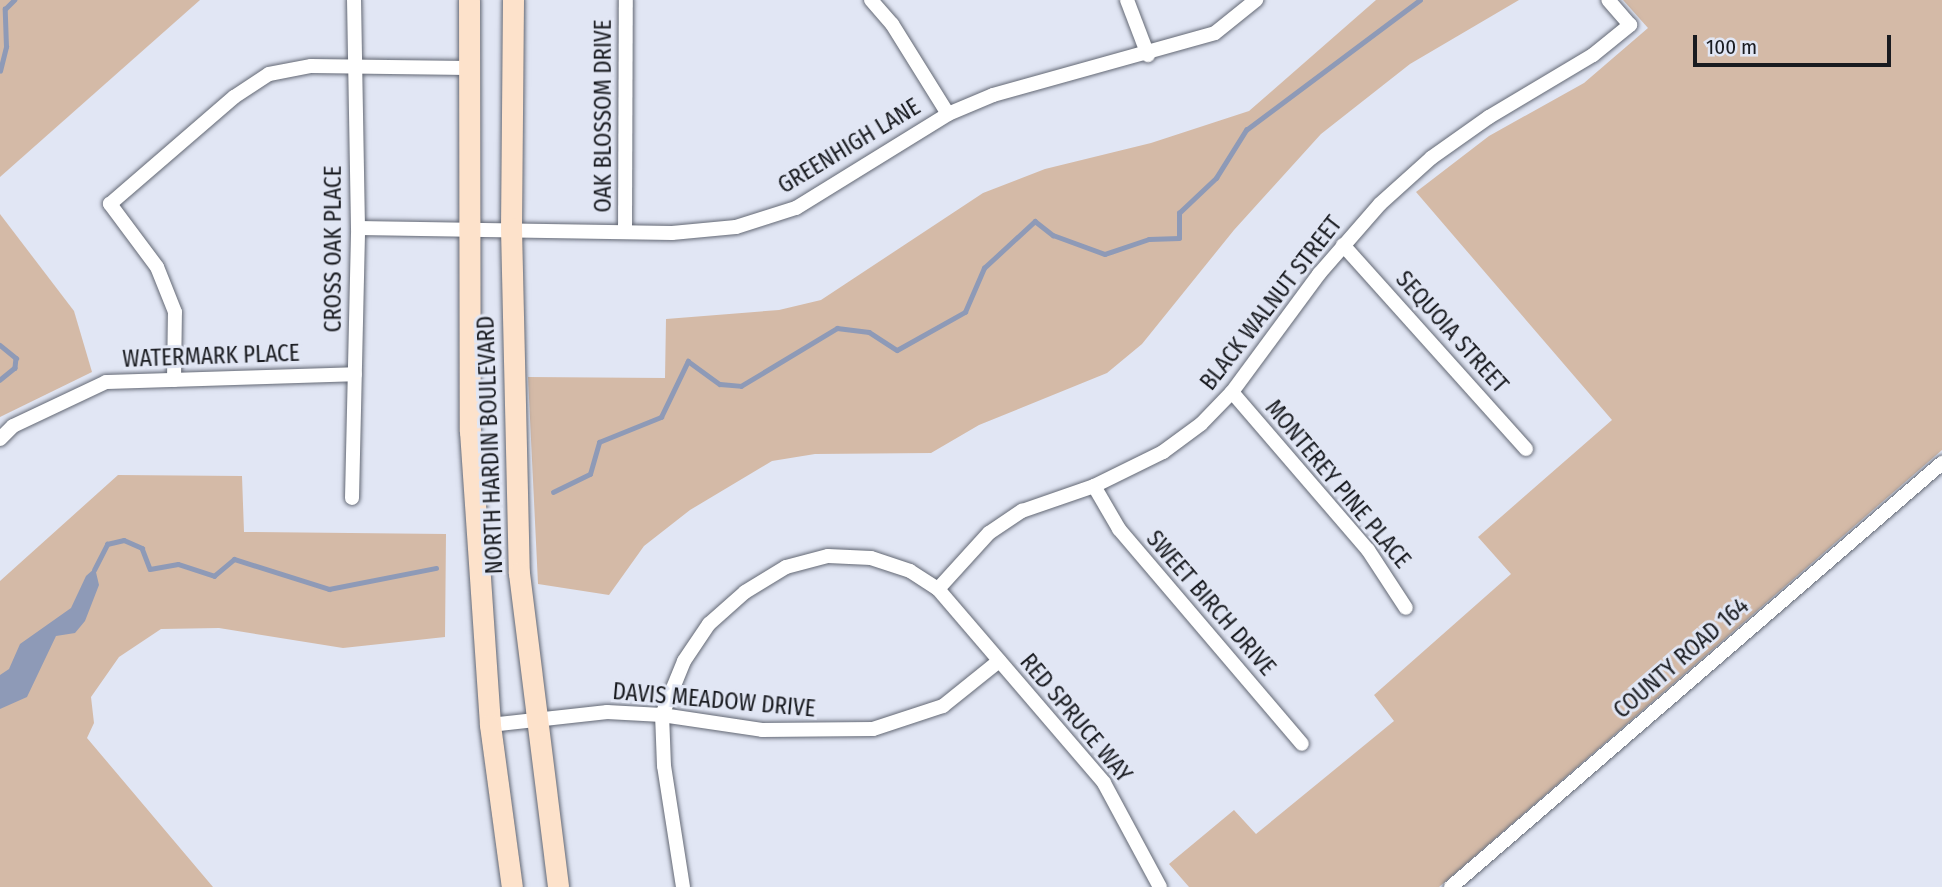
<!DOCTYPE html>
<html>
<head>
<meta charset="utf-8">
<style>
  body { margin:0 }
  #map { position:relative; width:1942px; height:887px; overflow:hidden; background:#e1e6f4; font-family:"Fira Sans Condensed",sans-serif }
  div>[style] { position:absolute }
  .green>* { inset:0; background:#d4baa7 }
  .water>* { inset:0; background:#8e9ab7 }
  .stream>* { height:4.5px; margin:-2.25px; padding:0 2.25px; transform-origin:2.25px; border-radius:2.25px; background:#8e9ab7 }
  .roads { filter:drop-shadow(0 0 2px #636874) drop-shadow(0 0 2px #636874) }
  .street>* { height:14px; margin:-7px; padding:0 7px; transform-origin:7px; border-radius:7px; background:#fff }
  .secondary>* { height:21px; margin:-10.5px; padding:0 10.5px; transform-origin:10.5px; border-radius:10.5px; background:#fde2cb }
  span { translate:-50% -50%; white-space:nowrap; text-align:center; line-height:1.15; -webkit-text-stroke:6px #e1e6f4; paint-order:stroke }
  .street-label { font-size:23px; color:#191b20 }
  .scale { position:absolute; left:1693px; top:35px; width:198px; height:32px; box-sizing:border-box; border:4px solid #191b20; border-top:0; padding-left:9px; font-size:21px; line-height:24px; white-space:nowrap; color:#191b20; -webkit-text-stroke:5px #e1e6f4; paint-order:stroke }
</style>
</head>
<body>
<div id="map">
  <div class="green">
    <div style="clip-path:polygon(0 0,200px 0,0 177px)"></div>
    <div style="clip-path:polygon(1376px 0,1519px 0,1410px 64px,1321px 134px,1234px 230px,1142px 344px,1107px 373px,979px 425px,931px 453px,815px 454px,772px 461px,690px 510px,644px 546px,609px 595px,538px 584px,528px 377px,665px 378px,666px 319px,779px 310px,821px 300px,983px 193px,1045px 169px,1151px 143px,1249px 111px)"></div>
    <div style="clip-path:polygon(1623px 0,1942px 0,1942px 450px,1439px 887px,1189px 887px,1169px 864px,1234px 810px,1256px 834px,1394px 721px,1374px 695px,1511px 574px,1478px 537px,1612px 420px,1416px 192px,1489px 136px,1584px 83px,1648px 28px)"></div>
    <div style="clip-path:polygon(0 214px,74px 311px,92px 372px,0 417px)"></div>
    <div style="clip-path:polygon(118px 475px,242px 476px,244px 532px,446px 534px,445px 637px,343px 648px,219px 628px,161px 629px,119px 657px,91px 697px,94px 723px,87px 738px,213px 887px,0 887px,0 581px)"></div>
  </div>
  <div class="water">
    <div style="clip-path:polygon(95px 568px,99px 585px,85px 621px,75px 633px,56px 636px,27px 697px,0 709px,0 675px,9px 669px,20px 644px,71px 608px,86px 576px)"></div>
  </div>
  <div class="stream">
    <div style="left:0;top:71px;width:25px;rotate:-76deg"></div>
    <div style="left:6px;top:47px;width:38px;rotate:-92deg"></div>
    <div style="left:5px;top:9px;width:13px;rotate:-45deg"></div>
    <div style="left:0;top:345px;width:21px;rotate:39deg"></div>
    <div style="left:16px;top:358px;width:10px;rotate:96deg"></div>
    <div style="left:15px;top:368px;width:19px;rotate:141deg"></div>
    <div style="left:553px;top:492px;width:41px;rotate:-25.9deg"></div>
    <div style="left:590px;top:474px;width:33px;rotate:-74deg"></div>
    <div style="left:599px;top:442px;width:67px;rotate:-22deg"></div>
    <div style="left:661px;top:417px;width:62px;rotate:-64.3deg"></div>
    <div style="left:688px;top:361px;width:39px;rotate:36deg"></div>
    <div style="left:720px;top:384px;width:21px;rotate:5deg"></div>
    <div style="left:741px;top:386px;width:112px;rotate:-31.1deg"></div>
    <div style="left:837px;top:328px;width:32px;rotate:7deg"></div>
    <div style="left:869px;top:332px;width:33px;rotate:33deg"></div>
    <div style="left:897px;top:350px;width:78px;rotate:-29.2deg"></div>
    <div style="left:965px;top:312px;width:48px;rotate:-66.6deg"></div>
    <div style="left:984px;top:268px;width:69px;rotate:-42.7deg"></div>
    <div style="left:1035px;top:221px;width:23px;rotate:38deg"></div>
    <div style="left:1053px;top:235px;width:55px;rotate:20.1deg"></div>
    <div style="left:1105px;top:254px;width:46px;rotate:-18.8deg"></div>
    <div style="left:1149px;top:239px;width:30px;rotate:-2deg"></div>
    <div style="left:1179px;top:238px;width:25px;rotate:-90deg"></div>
    <div style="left:1179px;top:213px;width:51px;rotate:-43.4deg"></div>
    <div style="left:1216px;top:178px;width:57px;rotate:-58deg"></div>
    <div style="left:1246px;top:130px;width:217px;rotate:-36.8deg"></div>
    <div style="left:94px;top:570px;width:29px;rotate:-63deg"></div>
    <div style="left:107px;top:544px;width:17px;rotate:-13deg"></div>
    <div style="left:124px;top:540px;width:20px;rotate:24deg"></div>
    <div style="left:142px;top:548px;width:22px;rotate:69deg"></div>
    <div style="left:150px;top:569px;width:28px;rotate:-10deg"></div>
    <div style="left:178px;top:564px;width:38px;rotate:18deg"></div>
    <div style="left:214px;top:576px;width:26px;rotate:-40deg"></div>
    <div style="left:234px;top:559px;width:100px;rotate:17.5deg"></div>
    <div style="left:329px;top:589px;width:109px;rotate:-11.1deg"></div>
  </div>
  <div class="roads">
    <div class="street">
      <div style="left:871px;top:0;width:32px;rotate:49deg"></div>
      <div style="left:892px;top:24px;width:106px;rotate:58.1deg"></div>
      <div style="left:1127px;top:0;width:59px;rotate:69.1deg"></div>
      <div style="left:358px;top:228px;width:314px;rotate:0.9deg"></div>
      <div style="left:672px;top:233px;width:64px;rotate:-5.4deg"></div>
      <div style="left:736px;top:227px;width:63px;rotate:-17.6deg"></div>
      <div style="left:796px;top:208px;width:179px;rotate:-31.7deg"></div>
      <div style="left:948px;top:114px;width:49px;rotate:-22.9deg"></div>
      <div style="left:993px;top:95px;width:230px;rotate:-15.6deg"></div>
      <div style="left:1215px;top:33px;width:53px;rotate:-38.8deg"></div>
      <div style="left:625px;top:232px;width:232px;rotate:-89.8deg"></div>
      <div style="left:1343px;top:245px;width:274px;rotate:48.1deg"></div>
      <div style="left:174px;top:380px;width:68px;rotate:-89.2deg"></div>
      <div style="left:175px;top:312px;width:48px;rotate:-111.8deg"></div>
      <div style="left:157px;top:267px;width:79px;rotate:-126.7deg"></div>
      <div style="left:110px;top:204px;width:164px;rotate:-40.8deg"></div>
      <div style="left:234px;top:97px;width:42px;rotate:-33.3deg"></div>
      <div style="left:269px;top:74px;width:43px;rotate:-10.8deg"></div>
      <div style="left:311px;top:66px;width:157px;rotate:0.7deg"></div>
      <div style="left:1232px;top:392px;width:208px;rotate:49.3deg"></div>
      <div style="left:1368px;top:550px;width:69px;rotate:56.8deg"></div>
      <div style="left:0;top:439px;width:18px;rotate:-45deg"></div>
      <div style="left:13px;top:426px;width:103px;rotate:-25.3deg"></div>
      <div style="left:106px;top:382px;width:249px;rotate:-1.8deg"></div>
      <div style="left:1094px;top:486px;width:50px;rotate:59.8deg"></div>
      <div style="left:1119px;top:529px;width:282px;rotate:49.6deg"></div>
      <div style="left:352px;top:498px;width:270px;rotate:-88.7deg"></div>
      <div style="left:358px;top:228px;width:228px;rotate:-91deg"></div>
      <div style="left:938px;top:589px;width:76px;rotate:-47.7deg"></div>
      <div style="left:989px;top:533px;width:40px;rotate:-34deg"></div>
      <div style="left:1022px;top:511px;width:76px;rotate:-19.1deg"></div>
      <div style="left:1094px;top:486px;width:77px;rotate:-26.2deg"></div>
      <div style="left:1163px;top:452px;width:47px;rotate:-36.4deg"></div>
      <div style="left:1201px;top:424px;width:45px;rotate:-45.9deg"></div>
      <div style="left:1232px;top:392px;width:147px;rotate:-53.6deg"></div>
      <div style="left:1319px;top:274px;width:93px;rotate:-48.9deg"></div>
      <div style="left:1380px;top:204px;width:69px;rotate:-42deg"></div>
      <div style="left:1431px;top:158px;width:71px;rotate:-35.3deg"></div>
      <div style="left:1489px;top:117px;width:121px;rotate:-30.8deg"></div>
      <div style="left:1593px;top:55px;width:48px;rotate:-39deg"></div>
      <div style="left:1630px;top:25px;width:33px;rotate:-131deg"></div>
      <div style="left:490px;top:725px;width:118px;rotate:-6.3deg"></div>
      <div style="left:607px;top:712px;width:55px;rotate:3.1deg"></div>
      <div style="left:662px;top:715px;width:101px;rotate:8.5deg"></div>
      <div style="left:762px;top:730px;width:111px;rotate:-0.5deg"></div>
      <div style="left:873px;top:729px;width:74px;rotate:-18.2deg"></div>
      <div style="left:943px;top:706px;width:72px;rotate:-38.8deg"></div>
      <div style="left:683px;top:887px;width:122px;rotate:-98.9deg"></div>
      <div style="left:664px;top:766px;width:51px;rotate:-92.2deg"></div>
      <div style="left:662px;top:715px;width:58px;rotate:-67.8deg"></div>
      <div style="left:684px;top:661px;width:45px;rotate:-56deg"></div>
      <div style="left:709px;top:624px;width:48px;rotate:-41.6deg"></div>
      <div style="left:745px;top:592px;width:48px;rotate:-31.4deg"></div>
      <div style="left:786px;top:567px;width:43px;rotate:-14.7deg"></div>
      <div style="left:828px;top:556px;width:43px;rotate:2.7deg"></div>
      <div style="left:871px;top:558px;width:41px;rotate:18.4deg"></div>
      <div style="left:910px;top:571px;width:33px;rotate:33deg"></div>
      <div style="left:938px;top:589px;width:255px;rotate:49.4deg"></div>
      <div style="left:1104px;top:783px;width:118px;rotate:61.7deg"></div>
      <div style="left:1451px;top:887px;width:649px;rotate:-40.81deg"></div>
    </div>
    <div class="secondary">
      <div style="left:469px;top:0;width:431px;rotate:89.9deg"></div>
      <div style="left:470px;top:431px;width:295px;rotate:86.1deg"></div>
      <div style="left:490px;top:725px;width:163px;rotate:82.3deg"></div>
      <div style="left:513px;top:0;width:228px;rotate:90.5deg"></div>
      <div style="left:511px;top:228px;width:345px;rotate:88.7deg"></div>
      <div style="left:519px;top:573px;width:316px;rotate:82.9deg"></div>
    </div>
  </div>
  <div class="street-label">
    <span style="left:603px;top:116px;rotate:-90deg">OAK BLOSSOM DRIVE</span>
    <span style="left:849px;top:146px;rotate:-31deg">GREENHIGH LANE</span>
    <span style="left:333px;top:249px;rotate:-90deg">CROSS OAK PLACE</span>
    <span style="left:1271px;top:303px;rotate:-52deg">BLACK WALNUT STREET</span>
    <span style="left:1452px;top:332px;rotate:48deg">SEQUOIA STREET</span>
    <span style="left:211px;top:356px;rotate:-2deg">WATERMARK PLACE</span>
    <span style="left:490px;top:445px;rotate:-92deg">NORTH HARDIN BOULEVARD</span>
    <span style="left:1338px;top:484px;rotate:50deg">MONTEREY PINE PLACE</span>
    <span style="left:1211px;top:603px;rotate:49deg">SWEET BIRCH DRIVE</span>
    <span style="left:1681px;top:658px;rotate:-41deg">COUNTY ROAD 164</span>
    <span style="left:714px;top:700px;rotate:5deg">DAVIS MEADOW DRIVE</span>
    <span style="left:1076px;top:718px;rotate:50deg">RED SPRUCE WAY</span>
  </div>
  <div class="scale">100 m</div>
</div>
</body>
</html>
